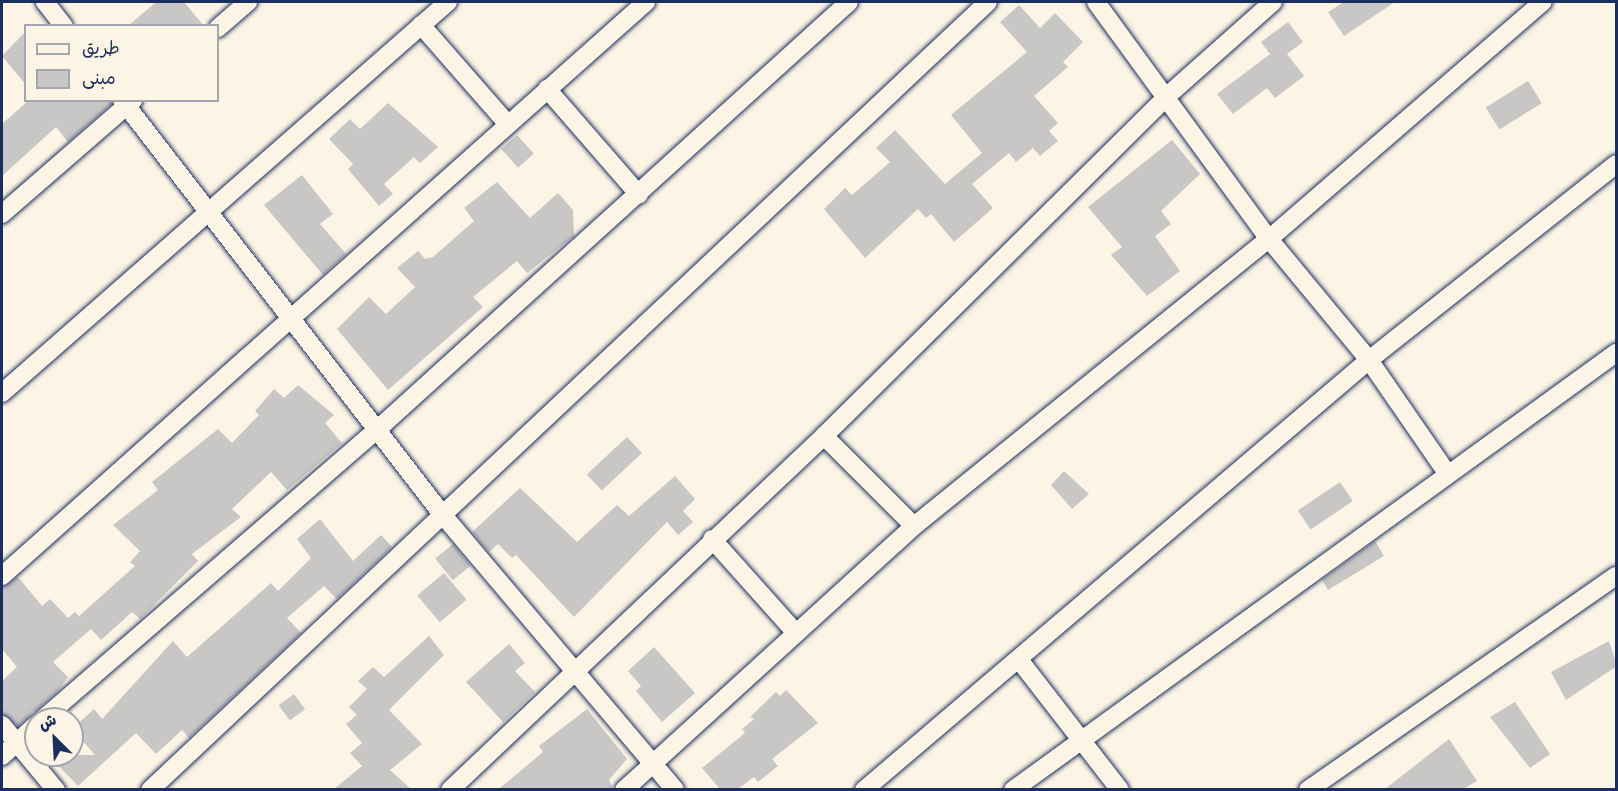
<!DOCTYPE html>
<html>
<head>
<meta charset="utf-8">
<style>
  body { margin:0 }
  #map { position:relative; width:1618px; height:791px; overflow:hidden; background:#fcf5e5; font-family:Itim,"Playpen Sans Arabic",sans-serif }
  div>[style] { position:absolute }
  .building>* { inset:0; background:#c8c7c6; transform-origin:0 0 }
  .roads { filter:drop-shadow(0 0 2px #1b2f5e) drop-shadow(0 0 2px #1b2f5e) }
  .street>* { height:18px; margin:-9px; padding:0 9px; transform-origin:9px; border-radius:9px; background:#fcf5e5 }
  span { translate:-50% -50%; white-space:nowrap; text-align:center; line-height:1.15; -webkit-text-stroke:4.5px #fcf5e5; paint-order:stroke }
  .frame { position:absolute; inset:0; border:3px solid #1b2f5e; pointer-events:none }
  .legend { position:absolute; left:24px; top:24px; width:195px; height:78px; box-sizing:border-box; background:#fcf5e5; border:2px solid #a2a6af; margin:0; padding:8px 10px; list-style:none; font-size:18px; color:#1b2f5e }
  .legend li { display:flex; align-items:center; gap:12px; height:30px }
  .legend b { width:30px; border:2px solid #a2a6af }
  .north { position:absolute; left:24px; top:707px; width:60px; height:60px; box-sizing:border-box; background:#fcf5e5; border:2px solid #a2a6af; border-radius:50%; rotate:336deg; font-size:16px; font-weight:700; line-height:24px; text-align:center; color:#1b2f5e }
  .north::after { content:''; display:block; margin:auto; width:21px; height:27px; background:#1b2f5e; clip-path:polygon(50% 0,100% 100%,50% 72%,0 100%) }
</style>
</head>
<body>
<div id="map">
  <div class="building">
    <div style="clip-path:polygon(156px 2px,184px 2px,204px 26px,128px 26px)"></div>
    <div style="clip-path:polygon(1344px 2px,1395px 2px,1344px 36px,1328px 12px)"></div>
    <div style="clip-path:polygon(1019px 5px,1040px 28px,1055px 13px,1083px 42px,1063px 62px,1068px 67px,1034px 96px,1058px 123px,1049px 131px,1058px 141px,1040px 156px,1033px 148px,1016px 162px,1009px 153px,972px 184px,993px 208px,954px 242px,931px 214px,926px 218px,918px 209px,865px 258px,824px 209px,845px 188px,852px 195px,890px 162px,876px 148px,895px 130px,945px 184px,982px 153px,951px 115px,1027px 52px,1000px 22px)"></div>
    <div style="clip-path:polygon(1288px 22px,1303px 42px,1287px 54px,1304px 76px,1275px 98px,1267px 88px,1233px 114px,1217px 94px,1270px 54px,1261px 42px)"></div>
    <div style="clip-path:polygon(26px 31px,26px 85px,2px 56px)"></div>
    <div style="left:1528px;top:81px;width:26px;height:50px;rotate:58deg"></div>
    <div style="clip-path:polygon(29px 100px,111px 100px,112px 104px,68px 142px,56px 127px,2px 176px,2px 124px)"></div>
    <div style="clip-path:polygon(388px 103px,438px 147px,420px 163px,414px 157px,384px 184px,393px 194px,379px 206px,348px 169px,353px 164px,329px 139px,350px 119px,360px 129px)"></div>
    <div style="left:517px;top:135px;width:25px;height:21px;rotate:48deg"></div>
    <div style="clip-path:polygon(1172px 140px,1200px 174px,1161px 211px,1171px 224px,1155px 236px,1180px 271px,1147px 296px,1111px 255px,1122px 247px,1088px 207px)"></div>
    <div style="clip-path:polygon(302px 175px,333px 214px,320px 224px,346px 254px,323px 275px,264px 205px)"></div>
    <div style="clip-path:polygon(497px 182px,530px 218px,558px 193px,573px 210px,574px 236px,527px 273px,517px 261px,473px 297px,483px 307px,388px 390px,337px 329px,369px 297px,386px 314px,415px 287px,397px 268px,418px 251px,425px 259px,433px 257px,474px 221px,464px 208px)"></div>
    <div style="clip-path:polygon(298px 385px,334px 415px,325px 423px,342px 443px,287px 490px,271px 472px,232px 509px,241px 517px,192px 554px,198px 561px,140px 619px,132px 612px,101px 640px,91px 629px,53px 662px,68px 677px,57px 692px,18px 726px,2px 714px,2px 681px,17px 667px,2px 649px,2px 587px,18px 577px,42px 606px,50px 599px,68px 618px,75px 612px,85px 623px,79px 616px,135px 566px,130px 562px,140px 551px,113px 525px,158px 490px,152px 482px,218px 429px,232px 443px,259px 415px,255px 411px,274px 389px,284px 398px)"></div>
    <div style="left:627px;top:437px;width:22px;height:55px;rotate:47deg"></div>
    <div style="clip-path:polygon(1064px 471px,1089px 494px,1072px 509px,1051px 485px)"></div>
    <div style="clip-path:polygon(675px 476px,695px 499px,683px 511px,693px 522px,678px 535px,667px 522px,574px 617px,516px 555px,512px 558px,498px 544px,489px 552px,472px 532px,520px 488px,577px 542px,617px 505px,629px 516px)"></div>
    <div style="left:1340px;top:482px;width:23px;height:51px;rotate:56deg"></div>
    <div style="clip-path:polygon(320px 519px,353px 561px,381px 535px,392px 547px,337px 599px,324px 586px,287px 618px,301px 633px,189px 738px,182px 730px,156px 754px,136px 733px,78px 786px,48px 755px,95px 755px,72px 729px,94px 709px,102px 719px,173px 641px,187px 657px,271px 583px,278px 591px,311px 558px,297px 539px)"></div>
    <div style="clip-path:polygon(1375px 541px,1384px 556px,1328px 590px,1322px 580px)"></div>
    <div style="left:453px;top:544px;width:28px;height:23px;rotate:51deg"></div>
    <div style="left:444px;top:573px;width:35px;height:35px;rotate:50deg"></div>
    <div style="clip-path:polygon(429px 636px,444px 655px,389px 710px,422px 744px,390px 770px,411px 789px,334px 789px,362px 766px,350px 753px,362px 743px,346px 724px,357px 715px,349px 707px,367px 689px,358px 681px,373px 667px,384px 677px)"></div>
    <div style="clip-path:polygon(1609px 641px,1617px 666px,1566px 700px,1551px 672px)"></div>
    <div style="clip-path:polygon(509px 644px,525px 663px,515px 671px,535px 692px,503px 722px,466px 682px)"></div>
    <div style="clip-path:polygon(654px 647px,695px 693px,662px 722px,636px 691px,641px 686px,628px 671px)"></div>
    <div style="clip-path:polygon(786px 690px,818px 723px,772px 759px,778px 766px,758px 782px,754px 777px,738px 789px,720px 789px,702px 768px,745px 733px,742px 729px,754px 719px,750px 717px,776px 692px,780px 696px)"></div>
    <div style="left:294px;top:694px;width:19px;height:19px;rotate:54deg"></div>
    <div style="clip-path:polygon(1515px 702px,1550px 754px,1530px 768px,1490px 717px)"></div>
    <div style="clip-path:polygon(587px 709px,627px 759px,609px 780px,613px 789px,499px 789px,543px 752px,539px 746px)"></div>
    <div style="clip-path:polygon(1449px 739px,1477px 781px,1463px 789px,1385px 789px)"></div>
  </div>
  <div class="roads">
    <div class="street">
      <div style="left:45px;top:2px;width:31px;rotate:52deg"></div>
      <div style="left:1096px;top:2px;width:293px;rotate:53.9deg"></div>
      <div style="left:1269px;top:239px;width:157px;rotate:50.4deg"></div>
      <div style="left:1369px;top:360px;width:137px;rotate:55.4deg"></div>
      <div style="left:421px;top:25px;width:129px;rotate:48.8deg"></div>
      <div style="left:218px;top:28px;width:40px;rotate:-41deg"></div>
      <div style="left:547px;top:89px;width:140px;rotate:49deg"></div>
      <div style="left:122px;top:100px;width:523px;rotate:52.3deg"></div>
      <div style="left:442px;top:514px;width:361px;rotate:49.8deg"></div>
      <div style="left:2px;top:214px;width:174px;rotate:-41deg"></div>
      <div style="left:2px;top:393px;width:593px;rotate:-41.24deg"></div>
      <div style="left:824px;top:436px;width:127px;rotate:45deg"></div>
      <div style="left:712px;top:539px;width:126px;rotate:48.2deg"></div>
      <div style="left:2px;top:576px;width:863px;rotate:-41.71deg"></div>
      <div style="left:1020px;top:661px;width:163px;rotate:52.2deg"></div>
      <div style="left:43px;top:719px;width:444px;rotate:-40.9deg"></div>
      <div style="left:379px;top:428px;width:634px;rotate:-42.19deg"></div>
      <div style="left:2px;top:725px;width:85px;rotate:50.3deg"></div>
      <div style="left:2px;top:756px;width:46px;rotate:-42.4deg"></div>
      <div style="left:150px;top:790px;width:1150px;rotate:-43.24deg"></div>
      <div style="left:450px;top:790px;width:515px;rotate:-43.43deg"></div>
      <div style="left:824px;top:436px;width:482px;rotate:-44.7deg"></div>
      <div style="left:1166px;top:97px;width:143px;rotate:-41.6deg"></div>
      <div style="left:624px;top:790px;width:392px;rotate:-42.3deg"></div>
      <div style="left:914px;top:526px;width:457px;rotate:-39deg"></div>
      <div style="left:1269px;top:239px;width:362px;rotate:-40.9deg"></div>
      <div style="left:864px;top:790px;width:663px;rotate:-40.41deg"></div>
      <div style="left:1369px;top:360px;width:315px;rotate:-38.4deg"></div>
      <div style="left:1013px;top:790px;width:745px;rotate:-35.93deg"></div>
      <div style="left:1308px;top:790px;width:375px;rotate:-34.8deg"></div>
    </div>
  </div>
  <div class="frame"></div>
  <ul class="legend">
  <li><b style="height:8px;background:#fcf5e5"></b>طريق</li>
  <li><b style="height:16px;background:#c8c7c6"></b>مبنى</li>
  </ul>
  <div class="north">ش</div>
</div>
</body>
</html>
